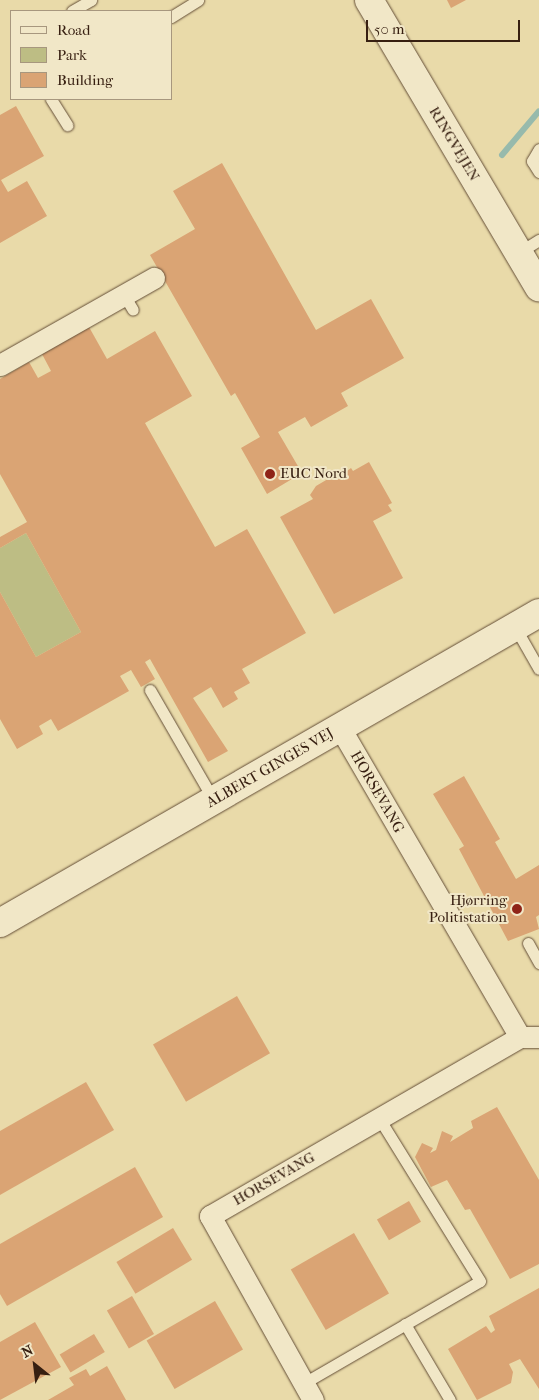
<!DOCTYPE html>
<html>
<head>
<meta charset="utf-8">
<style>
  body { margin:0 }
  #map { position:relative; width:539px; height:1400px; overflow:hidden; background:#e9daa9; font-family:"IM FELL French Canon",serif }
  div>[style] { position:absolute }
  .green>* { inset:0; background:#bdbd84 }
  .stream>* { height:6px; margin:-3px; padding:0 3px; transform-origin:3px; border-radius:3px; background:#97baac }
  .building>* { inset:0; background:#daa474; transform-origin:0 0 }
  .roads { filter:drop-shadow(0 0 1px #644e37) drop-shadow(0 0 1px #644e37) }
  .lane>* { height:11px; margin:-5.5px; padding:0 5.5px; transform-origin:5.5px; border-radius:5.5px; background:#f1e7c7 }
  .street>* { height:21px; margin:-10.5px; padding:0 10.5px; transform-origin:10.5px; border-radius:10.5px; background:#f1e7c7 }
  .secondary>* { height:28px; margin:-14px; padding:0 14px; transform-origin:14px; border-radius:14px; background:#f1e7c7 }
  .dots>* { width:14px; height:14px; translate:-50% -50%; box-sizing:border-box; border:2px solid #f1e7c7; border-radius:50% }
  span { translate:-50% -50%; white-space:nowrap; text-align:center; line-height:1.15; -webkit-text-stroke:4px #f1e7c7; paint-order:stroke }
  .street-label { font-size:15px; color:#371f11 }
  .poi-label { font-size:15px; color:#371f11 }
  .left { translate:0 -50%; text-align:left }
  .right { translate:-100% -50%; text-align:right }
  .legend { position:absolute; left:10px; top:10px; width:162px; height:90px; box-sizing:border-box; background:#f1e7c7; border:1px solid #a7977e; margin:0; padding:6px 9px; list-style:none; font-size:15px; color:#371f11 }
  .legend li { display:flex; align-items:center; gap:10px; height:25px }
  .legend b { width:25px; border:1px solid #a7977e }
  .north { position:absolute; left:10px; top:1340px; width:50px; height:50px; -webkit-text-stroke:4px #f1e7c7; paint-order:stroke; rotate:331deg; font-size:14px; font-weight:700; line-height:20px; text-align:center; color:#371f11 }
  .north::after { content:''; display:block; margin:auto; width:18px; height:22px; background:#371f11; clip-path:polygon(50% 0,100% 100%,50% 72%,0 100%) }
  .scale { position:absolute; left:366px; top:20px; width:154px; height:22px; box-sizing:border-box; border:2px solid #371f11; border-top:0; padding-left:6px; font-size:15px; line-height:18px; white-space:nowrap; color:#371f11; -webkit-text-stroke:4px #f1e7c7; paint-order:stroke }
</style>
</head>
<body>
<div id="map">
  <div class="green">
    <div style="clip-path:polygon(26px 533px,81px 632px,36px 657px,0 592px,0 548px)"></div>
  </div>
  <div class="stream">
    <div style="left:502px;top:155px;width:57px;rotate:-49.9deg"></div>
  </div>
  <div class="building">
    <div style="clip-path:polygon(447px 0,466px 0,451px 8px)"></div>
    <div style="clip-path:polygon(16px 106px,44px 156px,1px 180px,8px 192px,27px 181px,47px 216px,0 243px,0 115px)"></div>
    <div style="clip-path:polygon(222px 163px,316px 330px,371px 299px,404px 358px,341px 393px,348px 406px,311px 427px,305px 417px,278px 432px,302px 473px,267px 494px,241px 448px,260px 437px,235px 393px,231px 396px,150px 255px,195px 229px,173px 191px)"></div>
    <div style="clip-path:polygon(89px 327px,107px 359px,155px 331px,192px 396px,145px 423px,215px 547px,247px 529px,306px 633px,242px 669px,250px 683px,234px 692px,238px 699px,223px 708px,211px 687px,193px 698px,228px 751px,208px 762px,150px 659px,145px 662px,155px 679px,141px 687px,131px 670px,120px 676px,129px 691px,58px 731px,51px 719px,39px 726px,43px 734px,17px 749px,0 719px,0 592px,36px 657px,81px 632px,26px 533px,0 548px,0 537px,27px 522px,0 474px,0 379px,29px 362px,38px 378px,51px 371px,42px 354px)"></div>
    <div style="clip-path:polygon(369px 462px,392px 503px,388px 505px,392px 511px,373px 521px,403px 578px,334px 614px,280px 517px,313px 499px,310px 495px,316px 486px,333px 476px,335px 480px,351px 468px,353px 471px)"></div>
    <div style="clip-path:polygon(464px 776px,500px 839px,495px 842px,516px 879px,539px 865px,539px 915px,536px 917px,539px 929px,508px 941px,459px 849px,464px 846px,433px 794px)"></div>
    <div style="left:237px;top:996px;width:66px;height:97px;rotate:60deg"></div>
    <div style="clip-path:polygon(86px 1082px,114px 1130px,0 1195px,0 1131px)"></div>
    <div style="clip-path:polygon(497px 1107px,539px 1180px,539px 1264px,510px 1279px,470px 1209px,465px 1210px,447px 1180px,431px 1187px,415px 1157px,422px 1143px,433px 1148px,430px 1153px,436px 1150px,442px 1131px,453px 1136px,450px 1142px,473px 1128px,471px 1121px)"></div>
    <div style="clip-path:polygon(135px 1167px,163px 1217px,7px 1306px,0 1294px,0 1244px)"></div>
    <div style="left:409px;top:1201px;width:24px;height:37px;rotate:60deg"></div>
    <div style="left:173px;top:1228px;width:37px;height:66px;rotate:59deg"></div>
    <div style="left:354px;top:1233px;width:70px;height:73px;rotate:60deg"></div>
    <div style="clip-path:polygon(539px 1288px,539px 1389px,520px 1359px,509px 1364px,513px 1372px,511px 1383px,477px 1400px,448px 1349px,486px 1326px,491px 1333px,495px 1330px,489px 1316px)"></div>
    <div style="left:132px;top:1296px;width:44px;height:29px;rotate:60deg"></div>
    <div style="left:215px;top:1301px;width:56px;height:79px;rotate:60deg"></div>
    <div style="clip-path:polygon(35px 1322px,61px 1367px,0 1400px,0 1342px)"></div>
    <div style="left:94px;top:1334px;width:21px;height:40px;rotate:59deg"></div>
    <div style="clip-path:polygon(107px 1366px,126px 1400px,48px 1400px,74px 1385px,69px 1378px,86px 1369px,90px 1376px)"></div>
  </div>
  <div class="roads">
    <div class="lane">
      <div style="left:72px;top:11px;width:22px;rotate:-30deg"></div>
      <div style="left:171px;top:17px;width:32px;rotate:-32deg"></div>
      <div style="left:51px;top:99px;width:31px;rotate:58deg"></div>
      <div style="left:539px;top:149px;width:14px;rotate:120deg"></div>
      <div style="left:532px;top:161px;width:13px;rotate:58deg"></div>
      <div style="left:518px;top:253px;width:25px;rotate:-32deg"></div>
      <div style="left:124px;top:295px;width:17px;rotate:59deg"></div>
      <div style="left:515px;top:627px;width:48px;rotate:60.3deg"></div>
      <div style="left:150px;top:690px;width:128px;rotate:60deg"></div>
      <div style="left:528px;top:943px;width:23px;rotate:61deg"></div>
      <div style="left:405px;top:1324px;width:88px;rotate:59.4deg"></div>
      <div style="left:304px;top:1383px;width:203px;rotate:-30.1deg"></div>
      <div style="left:480px;top:1281px;width:192px;rotate:-121.8deg"></div>
    </div>
    <div class="street">
      <div style="left:0;top:365px;width:177px;rotate:-29.5deg"></div>
      <div style="left:520px;top:1037px;width:19px"></div>
      <div style="left:313px;top:1400px;width:211px;rotate:-119.2deg"></div>
      <div style="left:210px;top:1216px;width:358px;rotate:-30deg"></div>
      <div style="left:520px;top:1037px;width:358px;rotate:-120.2deg"></div>
    </div>
    <div class="secondary">
      <div style="left:369px;top:0;width:334px;rotate:59.4deg"></div>
      <div style="left:0;top:923px;width:622px;rotate:-29.9deg"></div>
    </div>
  </div>
  <div class="dots">
    <div style="left:270px;top:474px;background:#8f2418"></div>
    <div style="left:517px;top:909px;background:#8f2418"></div>
  </div>
  <div class="street-label">
    <span style="left:454px;top:144px;rotate:59deg">RINGVEJEN</span>
    <span style="left:270px;top:768px;rotate:-30deg">ALBERT GINGES VEJ</span>
    <span style="left:377px;top:792px;rotate:60deg">HORSEVANG</span>
    <span style="left:274px;top:1179px;rotate:-30deg">HORSEVANG</span>
  </div>
  <div class="poi-label">
    <span class="left" style="left:280px;top:474px">EUC Nord</span>
    <span class="right" style="left:507px;top:909px">Hjørring<br>Politistation</span>
  </div>
  <ul class="legend">
  <li><b style="height:6px;background:#f1e7c7"></b>Road</li>
  <li><b style="height:14px;background:#bdbd84"></b>Park</li>
  <li><b style="height:14px;background:#daa474"></b>Building</li>
  </ul>
  <div class="north">N</div>
  <div class="scale">50 m</div>
</div>
</body>
</html>
